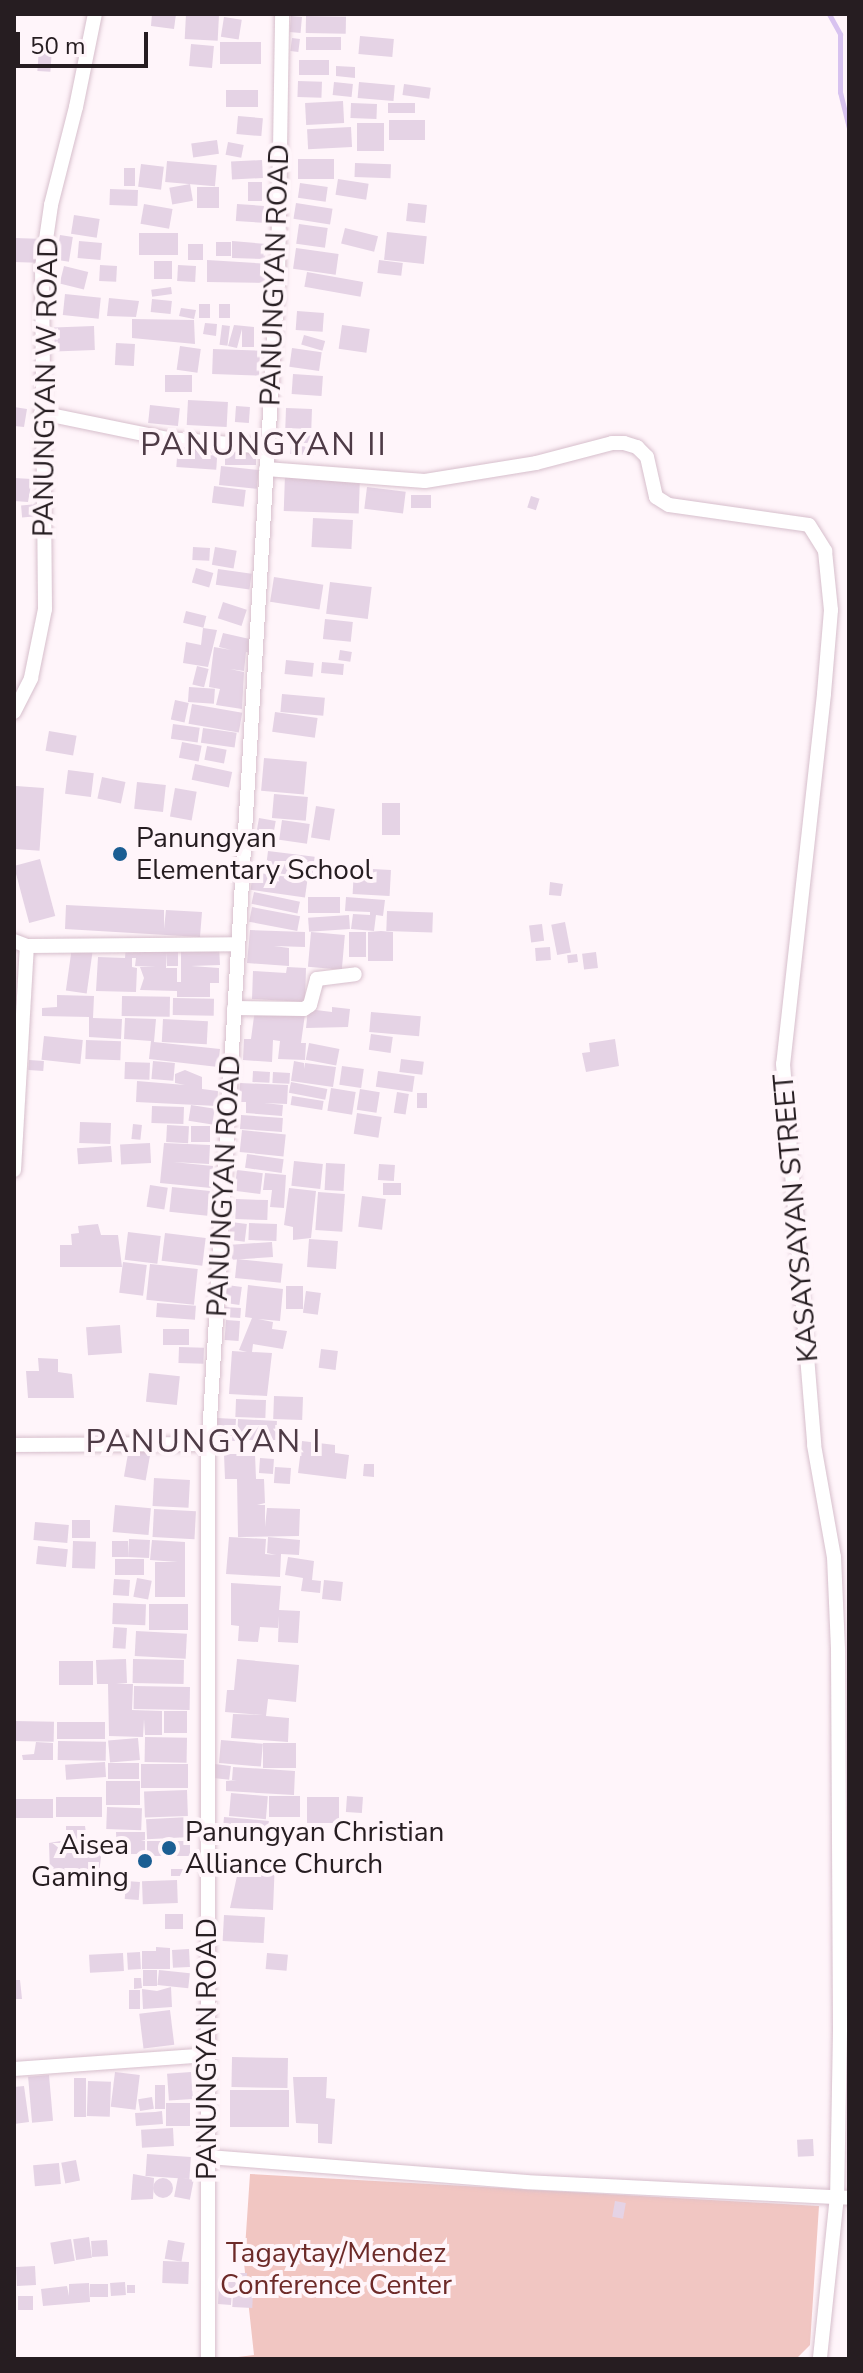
<!DOCTYPE html>
<html>
<head>
<meta charset="utf-8">
<style>
  body { margin:0 }
  #map { position:relative; width:863px; height:2373px; overflow:hidden; background:#fff5fa; font-family:"Nunito Sans",sans-serif }
  div>[style] { position:absolute }
  .green>* { inset:0; background:#f1c6c2 }
  .stream>* { height:5px; margin:-2.5px; padding:0 2.5px; transform-origin:2.5px; border-radius:2.5px; background:#d8c3f0 }
  .building>* { inset:0; background:#e5d3e5; transform-origin:0 0 }
  .round { border-radius:50% }
  .roads { filter:drop-shadow(0 0 2px #d7bfcc) drop-shadow(0 0 2px #d7bfcc) }
  .street>* { height:14px; margin:-7px; padding:0 7px; transform-origin:7px; border-radius:7px; background:#fff }
  .dots>* { width:22px; height:22px; translate:-50% -50%; box-sizing:border-box; border:4px solid #fff5fa; border-radius:50% }
  span { translate:-50% -50%; white-space:nowrap; text-align:center; line-height:1.15; -webkit-text-stroke:8px #fff5fa; paint-order:stroke }
  .street-label { font-size:28px; color:#261d21 }
  .poi-label { font-size:28px; color:#261d21 }
  .left { translate:0 -50%; text-align:left }
  .right { translate:-100% -50%; text-align:right }
  .park-label { font-size:28px; color:#6d2a28 }
  .quarter-label { font-size:32px; color:#4e3b46; letter-spacing:2px }
  .frame { position:absolute; inset:0; border:16px solid #261d21; pointer-events:none }
  .scale { position:absolute; left:16px; top:32px; width:132px; height:36px; box-sizing:border-box; border:4px solid #261d21; border-top:0; padding-left:10px; font-size:24px; line-height:28px; white-space:nowrap; color:#261d21; -webkit-text-stroke:6px #fff5fa; paint-order:stroke }
</style>
</head>
<body>
<div id="map">
  <div class="green">
    <div style="clip-path:polygon(250px 2174px,819px 2206px,810px 2345px,796px 2359px,222px 2359px,254px 2355px,244px 2263px)"></div>
  </div>
  <div class="stream">
    <div style="left:829px;top:14px;width:23px;rotate:61deg"></div>
    <div style="left:840px;top:34px;width:58px;rotate:90deg"></div>
    <div style="left:840px;top:92px;width:38px;rotate:76deg"></div>
  </div>
  <div class="building">
    <div style="clip-path:polygon(152px 14px,176px 14px,174px 29px,151px 26px)"></div>
    <div style="left:186px;top:14px;width:33px;height:25px;rotate:3deg"></div>
    <div style="left:291px;top:16px;width:11px;height:16px;rotate:5deg"></div>
    <div style="left:306px;top:16px;width:40px;height:17px;rotate:1deg"></div>
    <div style="left:224px;top:17px;width:18px;height:20px;rotate:9deg"></div>
    <div style="left:360px;top:36px;width:34px;height:18px;rotate:5deg"></div>
    <div style="left:341px;top:37px;width:13px;height:35px;rotate:90deg"></div>
    <div style="left:292px;top:38px;width:8px;height:13px;rotate:7deg"></div>
    <div style="left:220px;top:42px;width:41px;height:22px"></div>
    <div style="left:191px;top:44px;width:23px;height:22px;rotate:5deg"></div>
    <div style="left:39px;top:48px;width:13px;height:23px;rotate:4deg"></div>
    <div style="left:299px;top:60px;width:30px;height:15px"></div>
    <div style="clip-path:polygon(336px 66px,355px 67px,355px 78px,336px 76px)"></div>
    <div style="left:298px;top:81px;width:24px;height:16px;rotate:2deg"></div>
    <div style="left:334px;top:82px;width:19px;height:13px;rotate:6deg"></div>
    <div style="left:359px;top:82px;width:36px;height:16px;rotate:5deg"></div>
    <div style="left:404px;top:84px;width:27px;height:11px;rotate:8deg"></div>
    <div style="left:226px;top:90px;width:32px;height:17px"></div>
    <div style="left:343px;top:101px;width:22px;height:38px;rotate:87deg"></div>
    <div style="left:351px;top:103px;width:26px;height:15px;rotate:2deg"></div>
    <div style="left:388px;top:103px;width:27px;height:10px"></div>
    <div style="left:238px;top:116px;width:25px;height:18px;rotate:5deg"></div>
    <div style="left:389px;top:120px;width:36px;height:20px"></div>
    <div style="left:357px;top:123px;width:27px;height:28px"></div>
    <div style="left:351px;top:127px;width:20px;height:44px;rotate:87deg"></div>
    <div style="left:217px;top:140px;width:14px;height:26px;rotate:82deg"></div>
    <div style="left:228px;top:142px;width:16px;height:13px;rotate:11deg"></div>
    <div style="left:298px;top:159px;width:36px;height:20px"></div>
    <div style="left:262px;top:160px;width:18px;height:31px;rotate:87deg"></div>
    <div style="left:167px;top:161px;width:50px;height:21px;rotate:5deg"></div>
    <div style="left:355px;top:163px;width:36px;height:14px;rotate:2deg"></div>
    <div style="left:141px;top:164px;width:23px;height:23px;rotate:7deg"></div>
    <div style="left:124px;top:168px;width:11px;height:18px"></div>
    <div style="left:338px;top:179px;width:31px;height:16px;rotate:9deg"></div>
    <div style="left:248px;top:182px;width:14px;height:19px"></div>
    <div style="left:300px;top:183px;width:28px;height:15px;rotate:8deg"></div>
    <div style="left:190px;top:184px;width:17px;height:21px;rotate:80deg"></div>
    <div style="left:197px;top:187px;width:22px;height:21px"></div>
    <div style="left:110px;top:189px;width:28px;height:16px;rotate:2deg"></div>
    <div style="left:296px;top:203px;width:37px;height:16px;rotate:9deg"></div>
    <div style="left:408px;top:203px;width:19px;height:18px;rotate:6deg"></div>
    <div style="left:144px;top:204px;width:29px;height:20px;rotate:10deg"></div>
    <div style="left:237px;top:204px;width:27px;height:17px;rotate:4deg"></div>
    <div style="left:74px;top:215px;width:26px;height:19px;rotate:9deg"></div>
    <div style="left:299px;top:224px;width:29px;height:20px;rotate:8deg"></div>
    <div style="left:345px;top:228px;width:34px;height:16px;rotate:14deg"></div>
    <div style="left:387px;top:232px;width:40px;height:28px;rotate:6deg"></div>
    <div style="left:178px;top:233px;width:22px;height:39px;rotate:90deg"></div>
    <div style="left:60px;top:235px;width:13px;height:25px;rotate:9deg"></div>
    <div style="left:14px;top:238px;width:24px;height:24px;rotate:2deg"></div>
    <div style="left:79px;top:241px;width:23px;height:17px;rotate:5deg"></div>
    <div style="clip-path:polygon(232px 241px,266px 244px,265px 259px,232px 258px)"></div>
    <div style="left:231px;top:242px;width:14px;height:15px;rotate:90deg"></div>
    <div style="left:188px;top:244px;width:15px;height:16px"></div>
    <div style="left:296px;top:248px;width:43px;height:21px;rotate:8deg"></div>
    <div style="clip-path:polygon(207px 260px,270px 264px,271px 283px,207px 282px)"></div>
    <div style="left:379px;top:260px;width:24px;height:13px;rotate:7deg"></div>
    <div style="left:154px;top:261px;width:18px;height:18px"></div>
    <div style="left:100px;top:265px;width:17px;height:16px;rotate:3deg"></div>
    <div style="left:178px;top:265px;width:18px;height:16px;rotate:3deg"></div>
    <div style="left:64px;top:266px;width:25px;height:18px;rotate:14deg"></div>
    <div style="left:307px;top:272px;width:57px;height:15px;rotate:10deg"></div>
    <div style="left:171px;top:287px;width:7px;height:20px;rotate:82deg"></div>
    <div style="left:65px;top:294px;width:36px;height:21px;rotate:6deg"></div>
    <div style="clip-path:polygon(109px 298px,139px 301px,136px 317px,107px 316px)"></div>
    <div style="left:152px;top:299px;width:20px;height:13px;rotate:6deg"></div>
    <div style="left:199px;top:304px;width:11px;height:14px"></div>
    <div style="left:219px;top:304px;width:11px;height:14px"></div>
    <div style="clip-path:polygon(181px 308px,196px 310px,194px 319px,179px 316px)"></div>
    <div style="left:297px;top:311px;width:27px;height:19px;rotate:4deg"></div>
    <div style="clip-path:polygon(132px 319px,194px 320px,195px 344px,132px 338px)"></div>
    <div style="clip-path:polygon(205px 323px,217px 324px,216px 336px,203px 334px)"></div>
    <div style="left:222px;top:325px;width:8px;height:20px;rotate:7deg"></div>
    <div style="clip-path:polygon(234px 325px,254px 327px,254px 347px,242px 347px,242px 329px,237px 348px,228px 346px)"></div>
    <div style="left:342px;top:325px;width:28px;height:24px;rotate:8deg"></div>
    <div style="left:94px;top:326px;width:24px;height:40px;rotate:88deg"></div>
    <div style="left:304px;top:335px;width:22px;height:10px;rotate:16deg"></div>
    <div style="left:116px;top:343px;width:19px;height:22px;rotate:3deg"></div>
    <div style="left:180px;top:346px;width:21px;height:24px;rotate:8deg"></div>
    <div style="left:292px;top:348px;width:30px;height:19px;rotate:8deg"></div>
    <div style="left:213px;top:349px;width:47px;height:25px;rotate:2deg"></div>
    <div style="left:293px;top:374px;width:30px;height:20px;rotate:4deg"></div>
    <div style="left:192px;top:375px;width:17px;height:27px;rotate:90deg"></div>
    <div style="left:188px;top:400px;width:40px;height:25px;rotate:3deg"></div>
    <div style="left:150px;top:405px;width:30px;height:18px;rotate:6deg"></div>
    <div style="left:236px;top:406px;width:14px;height:16px;rotate:4deg"></div>
    <div style="clip-path:polygon(14px 407px,27px 409px,24px 427px,14px 426px)"></div>
    <div style="left:286px;top:408px;width:26px;height:20px;rotate:2deg"></div>
    <div style="left:292px;top:434px;width:23px;height:20px;rotate:5deg"></div>
    <div style="left:178px;top:443px;width:40px;height:24px;rotate:4deg"></div>
    <div style="left:225px;top:449px;width:31px;height:16px"></div>
    <div style="left:221px;top:466px;width:38px;height:19px;rotate:6deg"></div>
    <div style="left:285px;top:475px;width:75px;height:36px;rotate:2deg"></div>
    <div style="clip-path:polygon(14px 478px,32px 479px,28px 502px,14px 501px)"></div>
    <div style="left:214px;top:486px;width:32px;height:17px;rotate:7deg"></div>
    <div style="left:367px;top:487px;width:39px;height:22px;rotate:7deg"></div>
    <div style="left:431px;top:495px;width:13px;height:20px;rotate:90deg"></div>
    <div style="left:531px;top:496px;width:9px;height:12px;rotate:18deg"></div>
    <div style="left:38px;top:504px;width:12px;height:17px;rotate:85deg"></div>
    <div style="left:313px;top:518px;width:40px;height:29px;rotate:3deg"></div>
    <div style="left:193px;top:547px;width:17px;height:13px;rotate:3deg"></div>
    <div style="left:215px;top:547px;width:22px;height:18px;rotate:10deg"></div>
    <div style="left:196px;top:568px;width:18px;height:15px;rotate:16deg"></div>
    <div style="left:218px;top:569px;width:34px;height:16px;rotate:8deg"></div>
    <div style="left:274px;top:577px;width:50px;height:25px;rotate:9deg"></div>
    <div style="left:330px;top:582px;width:42px;height:32px;rotate:7deg"></div>
    <div style="left:223px;top:602px;width:25px;height:17px;rotate:18deg"></div>
    <div style="left:186px;top:611px;width:21px;height:12px;rotate:14deg"></div>
    <div style="left:325px;top:619px;width:28px;height:20px;rotate:6deg"></div>
    <div style="clip-path:polygon(203px 628px,217px 630px,208px 667px,183px 663px,186px 642px,201px 645px)"></div>
    <div style="clip-path:polygon(223px 633px,254px 640px,251px 653px,246px 652px,244px 671px,230px 669px,244px 672px,242px 709px,216px 705px,220px 689px,209px 687px,214px 647px,231px 650px,219px 647px)"></div>
    <div style="left:340px;top:650px;width:12px;height:10px;rotate:9deg"></div>
    <div style="left:286px;top:660px;width:28px;height:14px;rotate:6deg"></div>
    <div style="left:322px;top:662px;width:22px;height:11px;rotate:5deg"></div>
    <div style="left:197px;top:666px;width:12px;height:19px;rotate:14deg"></div>
    <div style="left:189px;top:687px;width:26px;height:15px;rotate:4deg"></div>
    <div style="left:282px;top:694px;width:43px;height:18px;rotate:5deg"></div>
    <div style="left:175px;top:700px;width:14px;height:20px;rotate:12deg"></div>
    <div style="left:192px;top:704px;width:51px;height:20px;rotate:10deg"></div>
    <div style="left:275px;top:712px;width:43px;height:20px;rotate:8deg"></div>
    <div style="left:173px;top:724px;width:27px;height:15px;rotate:8deg"></div>
    <div style="left:203px;top:728px;width:34px;height:15px;rotate:8deg"></div>
    <div style="left:49px;top:731px;width:28px;height:20px;rotate:10deg"></div>
    <div style="left:182px;top:742px;width:20px;height:16px;rotate:11deg"></div>
    <div style="left:207px;top:746px;width:20px;height:14px;rotate:11deg"></div>
    <div style="left:264px;top:758px;width:43px;height:33px;rotate:5deg"></div>
    <div style="left:195px;top:764px;width:38px;height:16px;rotate:12deg"></div>
    <div style="left:68px;top:770px;width:26px;height:24px;rotate:7deg"></div>
    <div style="left:102px;top:777px;width:24px;height:22px;rotate:12deg"></div>
    <div style="left:137px;top:782px;width:29px;height:27px;rotate:6deg"></div>
    <div style="left:16px;top:786px;width:28px;height:63px;rotate:4deg"></div>
    <div style="left:175px;top:788px;width:22px;height:29px;rotate:10deg"></div>
    <div style="left:274px;top:794px;width:34px;height:24px;rotate:5deg"></div>
    <div style="left:382px;top:803px;width:18px;height:32px"></div>
    <div style="left:316px;top:806px;width:19px;height:32px;rotate:9deg"></div>
    <div style="left:259px;top:818px;width:17px;height:20px;rotate:10deg"></div>
    <div style="left:282px;top:820px;width:28px;height:20px;rotate:8deg"></div>
    <div style="left:268px;top:851px;width:47px;height:21px;rotate:7deg"></div>
    <div style="left:40px;top:859px;width:59px;height:27px;rotate:75deg"></div>
    <div style="left:354px;top:868px;width:37px;height:26px;rotate:3deg"></div>
    <div style="left:253px;top:872px;width:55px;height:18px;rotate:8deg"></div>
    <div style="clip-path:polygon(550px 882px,563px 884px,561px 896px,549px 895px)"></div>
    <div style="left:254px;top:892px;width:47px;height:12px;rotate:12deg"></div>
    <div style="left:308px;top:897px;width:32px;height:16px"></div>
    <div style="clip-path:polygon(346px 897px,385px 900px,383px 916px,376px 915px,374px 931px,351px 929px,353px 914px,370px 915px,370px 912px,345px 911px)"></div>
    <div style="clip-path:polygon(66px 905px,164px 910px,164px 929px,166px 910px,202px 912px,200px 937px,65px 929px)"></div>
    <div style="left:252px;top:907px;width:49px;height:15px;rotate:11deg"></div>
    <div style="left:387px;top:911px;width:46px;height:20px;rotate:2deg"></div>
    <div style="left:349px;top:915px;width:14px;height:41px;rotate:86deg"></div>
    <div style="left:565px;top:922px;width:31px;height:14px;rotate:79deg"></div>
    <div style="left:542px;top:924px;width:17px;height:13px;rotate:83deg"></div>
    <div style="clip-path:polygon(250px 930px,305px 932px,305px 947px,274px 946px,289px 948px,289px 966px,247px 963px)"></div>
    <div style="clip-path:polygon(381px 931px,393px 932px,393px 961px,368px 961px,368px 932px)"></div>
    <div style="left:311px;top:932px;width:34px;height:35px;rotate:5deg"></div>
    <div style="left:349px;top:932px;width:17px;height:25px"></div>
    <div style="clip-path:polygon(126px 945px,178px 945px,178px 966px,167px 966px,167px 952px,166px 968px,177px 968px,177px 982px,181px 982px,181px 947px,219px 946px,220px 965px,191px 966px,219px 968px,219px 983px,210px 983px,210px 997px,177px 997px,177px 991px,140px 990px,144px 978px,140px 967px,156px 967px,135px 966px,136px 958px,132px 958px,132px 967px,137px 968px,136px 992px,96px 991px,98px 957px,125px 958px)"></div>
    <div style="left:72px;top:947px;width:21px;height:44px;rotate:8deg"></div>
    <div style="left:550px;top:947px;width:13px;height:15px;rotate:86deg"></div>
    <div style="left:596px;top:952px;width:16px;height:14px;rotate:83deg"></div>
    <div style="left:577px;top:954px;width:8px;height:10px;rotate:83deg"></div>
    <div style="clip-path:polygon(287px 967px,306px 968px,305px 1002px,252px 999px,253px 971px,286px 973px)"></div>
    <div style="clip-path:polygon(57px 995px,94px 996px,93px 1018px,122px 1019px,121px 1039px,89px 1037px,89px 1017px,42px 1016px,42px 1008px,57px 1007px)"></div>
    <div style="left:122px;top:996px;width:48px;height:20px;rotate:1deg"></div>
    <div style="left:173px;top:998px;width:41px;height:17px;rotate:1deg"></div>
    <div style="clip-path:polygon(332px 1007px,350px 1009px,348px 1027px,306px 1028px,308px 1009px,332px 1012px)"></div>
    <div style="clip-path:polygon(255px 1009px,305px 1014px,301px 1043px,306px 1043px,305px 1060px,278px 1059px,280px 1041px,273px 1040px,272px 1062px,243px 1060px,244px 1039px,251px 1039px)"></div>
    <div style="left:371px;top:1012px;width:50px;height:20px;rotate:5deg"></div>
    <div style="clip-path:polygon(125px 1018px,156px 1019px,154px 1042px,220px 1049px,218px 1067px,149px 1059px,151px 1041px,124px 1039px)"></div>
    <div style="left:163px;top:1019px;width:45px;height:23px;rotate:3deg"></div>
    <div style="left:371px;top:1034px;width:22px;height:16px;rotate:8deg"></div>
    <div style="left:44px;top:1036px;width:39px;height:24px;rotate:6deg"></div>
    <div style="clip-path:polygon(615px 1039px,619px 1066px,586px 1072px,582px 1053px,590px 1052px,589px 1043px)"></div>
    <div style="left:86px;top:1040px;width:35px;height:19px;rotate:2deg"></div>
    <div style="left:309px;top:1043px;width:31px;height:17px;rotate:11deg"></div>
    <div style="left:401px;top:1059px;width:23px;height:13px;rotate:7deg"></div>
    <div style="left:29px;top:1060px;width:15px;height:10px;rotate:4deg"></div>
    <div style="left:153px;top:1061px;width:22px;height:18px;rotate:5deg"></div>
    <div style="clip-path:polygon(294px 1061px,304px 1063px,304px 1069px,305px 1063px,336px 1067px,333px 1087px,291px 1081px)"></div>
    <div style="left:125px;top:1062px;width:25px;height:17px;rotate:2deg"></div>
    <div style="left:342px;top:1066px;width:22px;height:19px;rotate:8deg"></div>
    <div style="clip-path:polygon(185px 1070px,202px 1077px,202px 1089px,218px 1091px,217px 1106px,136px 1102px,137px 1081px,185px 1085px,175px 1083px,175px 1074px)"></div>
    <div style="left:253px;top:1071px;width:17px;height:11px;rotate:3deg"></div>
    <div style="left:378px;top:1071px;width:37px;height:16px;rotate:8deg"></div>
    <div style="left:273px;top:1072px;width:17px;height:11px;rotate:3deg"></div>
    <div style="left:291px;top:1082px;width:37px;height:11px;rotate:11deg"></div>
    <div style="clip-path:polygon(240px 1083px,288px 1085px,287px 1104px,264px 1103px,283px 1105px,282px 1116px,246px 1113px,246px 1102px,239px 1102px)"></div>
    <div style="left:331px;top:1088px;width:25px;height:23px;rotate:9deg"></div>
    <div style="left:360px;top:1089px;width:20px;height:21px;rotate:9deg"></div>
    <div style="left:397px;top:1092px;width:12px;height:21px;rotate:9deg"></div>
    <div style="left:417px;top:1093px;width:10px;height:15px"></div>
    <div style="left:292px;top:1096px;width:32px;height:9px;rotate:9deg"></div>
    <div style="left:191px;top:1105px;width:24px;height:16px;rotate:9deg"></div>
    <div style="left:152px;top:1106px;width:32px;height:17px;rotate:2deg"></div>
    <div style="left:357px;top:1113px;width:25px;height:21px;rotate:9deg"></div>
    <div style="left:241px;top:1115px;width:42px;height:14px;rotate:4deg"></div>
    <div style="left:80px;top:1122px;width:31px;height:21px;rotate:2deg"></div>
    <div style="left:133px;top:1124px;width:9px;height:15px;rotate:6deg"></div>
    <div style="left:167px;top:1125px;width:22px;height:17px;rotate:3deg"></div>
    <div style="left:191px;top:1126px;width:19px;height:16px"></div>
    <div style="left:242px;top:1130px;width:44px;height:22px;rotate:6deg"></div>
    <div style="left:150px;top:1143px;width:20px;height:30px;rotate:87deg"></div>
    <div style="clip-path:polygon(164px 1143px,210px 1145px,209px 1164px,173px 1162px,213px 1166px,211px 1188px,160px 1183px)"></div>
    <div style="left:111px;top:1146px;width:16px;height:34px;rotate:86deg"></div>
    <div style="left:247px;top:1154px;width:37px;height:14px;rotate:8deg"></div>
    <div style="left:294px;top:1161px;width:29px;height:25px;rotate:6deg"></div>
    <div style="left:326px;top:1163px;width:19px;height:27px;rotate:3deg"></div>
    <div style="left:379px;top:1164px;width:16px;height:16px;rotate:4deg"></div>
    <div style="left:237px;top:1170px;width:26px;height:21px;rotate:7deg"></div>
    <div style="clip-path:polygon(265px 1173px,286px 1175px,284px 1208px,270px 1207px,272px 1190px,263px 1190px)"></div>
    <div style="left:401px;top:1183px;width:12px;height:18px;rotate:90deg"></div>
    <div style="left:150px;top:1185px;width:18px;height:22px;rotate:9deg"></div>
    <div style="left:172px;top:1187px;width:38px;height:25px;rotate:6deg"></div>
    <div style="clip-path:polygon(289px 1188px,316px 1191px,311px 1238px,293px 1240px,293px 1227px,284px 1225px)"></div>
    <div style="left:318px;top:1192px;width:27px;height:38px;rotate:4deg"></div>
    <div style="left:362px;top:1196px;width:24px;height:31px;rotate:7deg"></div>
    <div style="left:236px;top:1199px;width:32px;height:20px;rotate:2deg"></div>
    <div style="left:231px;top:1222px;width:16px;height:18px;rotate:7deg"></div>
    <div style="left:249px;top:1223px;width:28px;height:17px;rotate:2deg"></div>
    <div style="clip-path:polygon(98px 1224px,101px 1235px,118px 1235px,122px 1267px,60px 1267px,60px 1245px,72px 1245px,71px 1234px,79px 1233px,78px 1226px)"></div>
    <div style="left:128px;top:1232px;width:33px;height:28px;rotate:7deg"></div>
    <div style="left:165px;top:1233px;width:41px;height:28px;rotate:7deg"></div>
    <div style="left:309px;top:1239px;width:29px;height:28px;rotate:4deg"></div>
    <div style="left:272px;top:1242px;width:15px;height:41px;rotate:86deg"></div>
    <div style="left:237px;top:1259px;width:46px;height:19px;rotate:6deg"></div>
    <div style="left:123px;top:1262px;width:24px;height:31px;rotate:7deg"></div>
    <div style="left:150px;top:1264px;width:48px;height:36px;rotate:6deg"></div>
    <div style="left:227px;top:1285px;width:15px;height:18px;rotate:8deg"></div>
    <div style="clip-path:polygon(248px 1285px,283px 1289px,280px 1321px,258px 1319px,273px 1322px,272px 1329px,287px 1331px,283px 1349px,253px 1344px,252px 1352px,272px 1353px,267px 1396px,229px 1394px,232px 1351px,247px 1352px,239px 1350px,252px 1318px,245px 1317px)"></div>
    <div style="left:286px;top:1286px;width:17px;height:23px"></div>
    <div style="left:306px;top:1291px;width:15px;height:22px;rotate:8deg"></div>
    <div style="left:157px;top:1303px;width:39px;height:14px;rotate:4deg"></div>
    <div style="left:225px;top:1307px;width:16px;height:10px;rotate:4deg"></div>
    <div style="left:226px;top:1320px;width:14px;height:20px;rotate:4deg"></div>
    <div style="left:120px;top:1325px;width:28px;height:34px;rotate:86deg"></div>
    <div style="left:163px;top:1329px;width:26px;height:16px"></div>
    <div style="left:179px;top:1347px;width:25px;height:16px;rotate:2deg"></div>
    <div style="left:321px;top:1349px;width:17px;height:19px;rotate:7deg"></div>
    <div style="clip-path:polygon(38px 1358px,58px 1359px,58px 1372px,72px 1374px,74px 1398px,28px 1398px,26px 1371px,39px 1371px)"></div>
    <div style="left:149px;top:1373px;width:31px;height:29px;rotate:6deg"></div>
    <div style="left:274px;top:1396px;width:29px;height:23px;rotate:2deg"></div>
    <div style="left:236px;top:1399px;width:30px;height:18px;rotate:2deg"></div>
    <div style="left:217px;top:1418px;width:19px;height:22px;rotate:3deg"></div>
    <div style="left:238px;top:1419px;width:39px;height:22px;rotate:3deg"></div>
    <div style="clip-path:polygon(302px 1441px,335px 1445px,335px 1453px,349px 1455px,346px 1479px,298px 1473px)"></div>
    <div style="left:129px;top:1448px;width:22px;height:29px;rotate:10deg"></div>
    <div style="clip-path:polygon(224px 1454px,255px 1454px,256px 1479px,264px 1479px,265px 1503px,257px 1505px,265px 1505px,265px 1527px,267px 1508px,300px 1509px,299px 1536px,238px 1537px,237px 1479px,225px 1479px)"></div>
    <div style="left:260px;top:1458px;width:14px;height:15px;rotate:4deg"></div>
    <div style="clip-path:polygon(364px 1464px,374px 1464px,374px 1477px,363px 1476px)"></div>
    <div style="left:275px;top:1467px;width:16px;height:16px;rotate:4deg"></div>
    <div style="left:154px;top:1478px;width:36px;height:28px;rotate:3deg"></div>
    <div style="left:115px;top:1505px;width:36px;height:27px;rotate:5deg"></div>
    <div style="left:154px;top:1509px;width:42px;height:28px;rotate:3deg"></div>
    <div style="left:72px;top:1520px;width:18px;height:18px"></div>
    <div style="left:35px;top:1522px;width:34px;height:18px;rotate:5deg"></div>
    <div style="clip-path:polygon(229px 1537px,266px 1539px,265px 1554px,276px 1555px,267px 1553px,268px 1537px,300px 1540px,299px 1555px,281px 1554px,280px 1577px,226px 1574px)"></div>
    <div style="left:129px;top:1539px;width:21px;height:18px;rotate:3deg"></div>
    <div style="clip-path:polygon(152px 1540px,185px 1542px,185px 1597px,155px 1597px,155px 1562px,178px 1562px,150px 1560px)"></div>
    <div style="left:73px;top:1541px;width:23px;height:27px;rotate:2deg"></div>
    <div style="left:112px;top:1541px;width:16px;height:16px"></div>
    <div style="left:38px;top:1546px;width:30px;height:18px;rotate:6deg"></div>
    <div style="clip-path:polygon(288px 1557px,314px 1561px,312px 1580px,321px 1581px,320px 1593px,301px 1591px,303px 1578px,285px 1575px)"></div>
    <div style="left:115px;top:1559px;width:29px;height:16px"></div>
    <div style="left:137px;top:1578px;width:15px;height:19px;rotate:11deg"></div>
    <div style="left:114px;top:1579px;width:16px;height:16px;rotate:4deg"></div>
    <div style="left:324px;top:1580px;width:19px;height:19px;rotate:6deg"></div>
    <div style="clip-path:polygon(231px 1583px,281px 1586px,279px 1610px,300px 1611px,298px 1643px,278px 1642px,279px 1616px,278px 1628px,260px 1627px,258px 1642px,238px 1641px,239px 1626px,231px 1625px)"></div>
    <div style="left:113px;top:1603px;width:33px;height:21px;rotate:2deg"></div>
    <div style="left:149px;top:1604px;width:39px;height:26px"></div>
    <div style="left:114px;top:1627px;width:13px;height:21px;rotate:4deg"></div>
    <div style="left:136px;top:1631px;width:51px;height:25px;rotate:3deg"></div>
    <div style="clip-path:polygon(126px 1659px,127px 1683px,116px 1684px,133px 1684px,132px 1710px,162px 1711px,162px 1735px,145px 1735px,144px 1719px,143px 1737px,109px 1736px,108px 1684px,97px 1684px,96px 1660px)"></div>
    <div style="left:133px;top:1659px;width:51px;height:24px;rotate:1deg"></div>
    <div style="clip-path:polygon(237px 1659px,299px 1665px,296px 1702px,268px 1699px,266px 1716px,289px 1718px,288px 1742px,231px 1738px,233px 1714px,263px 1715px,225px 1712px,227px 1690px,234px 1690px)"></div>
    <div style="left:59px;top:1661px;width:34px;height:24px"></div>
    <div style="left:134px;top:1686px;width:56px;height:23px;rotate:1deg"></div>
    <div style="left:164px;top:1711px;width:23px;height:22px"></div>
    <div style="left:14px;top:1721px;width:40px;height:20px;rotate:1deg"></div>
    <div style="left:57px;top:1722px;width:48px;height:17px"></div>
    <div style="left:145px;top:1737px;width:42px;height:25px;rotate:1deg"></div>
    <div style="left:138px;top:1738px;width:22px;height:30px;rotate:85deg"></div>
    <div style="left:221px;top:1740px;width:42px;height:23px;rotate:5deg"></div>
    <div style="left:58px;top:1741px;width:48px;height:19px;rotate:1deg"></div>
    <div style="clip-path:polygon(36px 1742px,53px 1743px,53px 1760px,23px 1760px,22px 1755px,34px 1754px)"></div>
    <div style="left:263px;top:1743px;width:33px;height:25px"></div>
    <div style="left:105px;top:1762px;width:15px;height:40px;rotate:86deg"></div>
    <div style="left:139px;top:1763px;width:16px;height:31px;rotate:90deg"></div>
    <div style="left:188px;top:1764px;width:24px;height:47px;rotate:90deg"></div>
    <div style="left:215px;top:1764px;width:16px;height:14px;rotate:7deg"></div>
    <div style="clip-path:polygon(233px 1767px,295px 1771px,294px 1795px,226px 1791px,226px 1781px,237px 1780px,232px 1780px)"></div>
    <div style="left:106px;top:1781px;width:34px;height:24px"></div>
    <div style="left:187px;top:1790px;width:26px;height:43px;rotate:88deg"></div>
    <div style="left:231px;top:1793px;width:37px;height:23px;rotate:5deg"></div>
    <div style="left:269px;top:1796px;width:31px;height:21px"></div>
    <div style="left:347px;top:1796px;width:16px;height:16px;rotate:4deg"></div>
    <div style="left:102px;top:1797px;width:20px;height:46px;rotate:90deg"></div>
    <div style="left:307px;top:1797px;width:32px;height:26px"></div>
    <div style="left:14px;top:1799px;width:39px;height:19px"></div>
    <div style="left:107px;top:1807px;width:35px;height:22px;rotate:2deg"></div>
    <div style="left:189px;top:1817px;width:20px;height:43px;rotate:87deg"></div>
    <div style="left:224px;top:1817px;width:45px;height:22px;rotate:5deg"></div>
    <div style="clip-path:polygon(66px 1826px,85px 1826px,87px 1840px,94px 1843px,101px 1857px,99px 1873px,50px 1875px,49px 1843px,66px 1840px)"></div>
    <div style="clip-path:polygon(116px 1832px,145px 1832px,145px 1840px,141px 1840px,145px 1841px,145px 1854px,117px 1854px)"></div>
    <div style="left:147px;top:1841px;width:43px;height:15px"></div>
    <div style="clip-path:polygon(259px 1859px,275px 1860px,273px 1910px,230px 1908px,237px 1876px,258px 1876px)"></div>
    <div style="left:171px;top:1869px;width:18px;height:7px"></div>
    <div style="left:177px;top:1880px;width:23px;height:35px;rotate:88deg"></div>
    <div style="left:126px;top:1881px;width:14px;height:18px;rotate:4deg"></div>
    <div style="left:183px;top:1914px;width:15px;height:18px;rotate:90deg"></div>
    <div style="left:224px;top:1915px;width:41px;height:26px;rotate:3deg"></div>
    <div style="clip-path:polygon(156px 1947px,170px 1948px,170px 1969px,142px 1969px,142px 1951px,156px 1951px)"></div>
    <div style="left:189px;top:1949px;width:18px;height:17px;rotate:87deg"></div>
    <div style="left:140px;top:1952px;width:17px;height:13px;rotate:87deg"></div>
    <div style="left:123px;top:1953px;width:18px;height:34px;rotate:87deg"></div>
    <div style="left:267px;top:1953px;width:21px;height:16px;rotate:5deg"></div>
    <div style="left:143px;top:1970px;width:14px;height:16px"></div>
    <div style="left:159px;top:1970px;width:31px;height:15px;rotate:6deg"></div>
    <div style="clip-path:polygon(134px 1978px,141px 1978px,142px 1988px,134px 1989px)"></div>
    <div style="clip-path:polygon(14px 1980px,20px 1980px,22px 1999px,14px 1999px)"></div>
    <div style="clip-path:polygon(171px 1987px,172px 2007px,143px 2009px,142px 1989px,157px 1991px)"></div>
    <div style="left:129px;top:1990px;width:11px;height:19px"></div>
    <div style="left:170px;top:2010px;width:35px;height:31px;rotate:83deg"></div>
    <div style="left:232px;top:2057px;width:56px;height:30px;rotate:1deg"></div>
    <div style="left:115px;top:2072px;width:25px;height:35px;rotate:7deg"></div>
    <div style="left:191px;top:2072px;width:27px;height:24px;rotate:86deg"></div>
    <div style="left:49px;top:2075px;width:46px;height:21px;rotate:85deg"></div>
    <div style="clip-path:polygon(293px 2077px,327px 2077px,326px 2098px,335px 2099px,332px 2144px,318px 2143px,318px 2124px,296px 2123px)"></div>
    <div style="left:74px;top:2078px;width:12px;height:39px"></div>
    <div style="left:88px;top:2081px;width:23px;height:35px;rotate:2deg"></div>
    <div style="left:155px;top:2085px;width:10px;height:24px"></div>
    <div style="clip-path:polygon(24px 2086px,29px 2122px,14px 2124px,14px 2087px)"></div>
    <div style="left:230px;top:2090px;width:59px;height:37px"></div>
    <div style="left:152px;top:2097px;width:12px;height:14px;rotate:81deg"></div>
    <div style="left:166px;top:2103px;width:24px;height:23px"></div>
    <div style="clip-path:polygon(162px 2111px,163px 2124px,136px 2126px,135px 2113px,155px 2112px,155px 2116px,155px 2112px)"></div>
    <div style="left:173px;top:2128px;width:18px;height:32px;rotate:87deg"></div>
    <div style="left:813px;top:2139px;width:17px;height:16px;rotate:87deg"></div>
    <div style="left:147px;top:2154px;width:44px;height:22px;rotate:4deg"></div>
    <div style="left:76px;top:2160px;width:21px;height:15px;rotate:79deg"></div>
    <div style="left:59px;top:2163px;width:21px;height:26px;rotate:85deg"></div>
    <div style="clip-path:polygon(133px 2174px,154px 2178px,153px 2199px,131px 2200px)"></div>
    <div style="left:178px;top:2177px;width:16px;height:20px;rotate:11deg"></div>
    <div class="round" style="left:153px;top:2178px;width:20px;height:20px"></div>
    <div style="left:615px;top:2201px;width:11px;height:16px;rotate:10deg"></div>
    <div style="left:89px;top:2237px;width:21px;height:16px;rotate:82deg"></div>
    <div style="left:71px;top:2239px;width:22px;height:21px;rotate:80deg"></div>
    <div style="left:107px;top:2240px;width:16px;height:16px;rotate:86deg"></div>
    <div style="left:168px;top:2240px;width:17px;height:19px;rotate:10deg"></div>
    <div style="left:163px;top:2261px;width:26px;height:22px;rotate:2deg"></div>
    <div style="left:35px;top:2266px;width:19px;height:19px;rotate:87deg"></div>
    <div style="clip-path:polygon(238px 2273px,247px 2273px,246px 2291px,232px 2291px,231px 2305px,218px 2304px,219px 2282px,238px 2282px)"></div>
    <div style="left:125px;top:2282px;width:13px;height:15px;rotate:86deg"></div>
    <div style="clip-path:polygon(89px 2283px,90px 2302px,43px 2306px,41px 2289px,67px 2286px,69px 2296px,69px 2284px)"></div>
    <div style="left:90px;top:2284px;width:18px;height:13px"></div>
    <div style="left:127px;top:2285px;width:8px;height:8px"></div>
    <div style="left:233px;top:2293px;width:20px;height:14px;rotate:3deg"></div>
    <div style="left:18px;top:2296px;width:15px;height:14px"></div>
  </div>
  <div class="roads">
    <div class="street">
      <div style="left:41px;top:413px;width:130px;rotate:11.6deg"></div>
      <div style="left:168px;top:439px;width:100px;rotate:4.6deg"></div>
      <div style="left:266px;top:469px;width:159px;rotate:4.3deg"></div>
      <div style="left:425px;top:481px;width:112px;rotate:-9.2deg"></div>
      <div style="left:536px;top:463px;width:79px;rotate:-14.7deg"></div>
      <div style="left:612px;top:443px;width:12px"></div>
      <div style="left:624px;top:443px;width:14px;rotate:17deg"></div>
      <div style="left:637px;top:447px;width:14px;rotate:45deg"></div>
      <div style="left:647px;top:457px;width:41px;rotate:77.3deg"></div>
      <div style="left:656px;top:497px;width:15px;rotate:32deg"></div>
      <div style="left:669px;top:505px;width:141px;rotate:8.1deg"></div>
      <div style="left:809px;top:525px;width:31px;rotate:58deg"></div>
      <div style="left:825px;top:551px;width:59px;rotate:84.2deg"></div>
      <div style="left:831px;top:610px;width:84px;rotate:94.8deg"></div>
      <div style="left:824px;top:694px;width:372px;rotate:96.3deg"></div>
      <div style="left:783px;top:1064px;width:382px;rotate:85.3deg"></div>
      <div style="left:814px;top:1445px;width:114px;rotate:79.9deg"></div>
      <div style="left:834px;top:1557px;width:93px;rotate:87.5deg"></div>
      <div style="left:838px;top:1650px;width:380px;rotate:89.7deg"></div>
      <div style="left:840px;top:2030px;width:166px;rotate:91deg"></div>
      <div style="left:837px;top:2196px;width:164px;rotate:96deg"></div>
      <div style="left:14px;top:712px;width:38px;rotate:-63deg"></div>
      <div style="left:31px;top:678px;width:70px;rotate:-78.5deg"></div>
      <div style="left:45px;top:609px;width:342px;rotate:-90.5deg"></div>
      <div style="left:42px;top:267px;width:63px;rotate:-81.7deg"></div>
      <div style="left:51px;top:205px;width:101px;rotate:-75.7deg"></div>
      <div style="left:76px;top:107px;width:95px;rotate:-78.5deg"></div>
      <div style="left:14px;top:941px;width:14px;rotate:21deg"></div>
      <div style="left:27px;top:946px;width:210px;rotate:-0.5deg"></div>
      <div style="left:234px;top:1008px;width:70px;rotate:0.8deg"></div>
      <div style="left:304px;top:1009px;width:7px;rotate:-34deg"></div>
      <div style="left:310px;top:1005px;width:27px;rotate:-75deg"></div>
      <div style="left:317px;top:979px;width:38px;rotate:-7deg"></div>
      <div style="left:14px;top:1170px;width:224px;rotate:-86.7deg"></div>
      <div style="left:14px;top:1445px;width:194px;rotate:-0.3deg"></div>
      <div style="left:14px;top:2069px;width:194px;rotate:-4.1deg"></div>
      <div style="left:209px;top:2157px;width:318px;rotate:4.5deg"></div>
      <div style="left:526px;top:2182px;width:323px;rotate:2.8deg"></div>
      <div style="left:208px;top:2359px;width:906px;rotate:-90deg"></div>
      <div style="left:208px;top:1453px;width:1178px;rotate:-86.59deg"></div>
      <div style="left:278px;top:277px;width:263px;rotate:-89.1deg"></div>
    </div>
  </div>
  <div class="dots">
    <div style="left:120px;top:854px;background:#1b5e93"></div>
    <div style="left:169px;top:1848px;background:#1b5e93"></div>
    <div style="left:145px;top:1861px;background:#1b5e93"></div>
  </div>
  <div class="street-label">
    <span style="left:275px;top:275px;rotate:-88deg">PANUNGYAN ROAD</span>
    <span style="left:46px;top:387px;rotate:-89deg">PANUNGYAN W ROAD</span>
    <span style="left:224px;top:1186px;rotate:-87deg">PANUNGYAN ROAD</span>
    <span style="left:796px;top:1218px;rotate:-95deg">KASAYSAYAN STREET</span>
    <span style="left:207px;top:2049px;rotate:-90deg">PANUNGYAN ROAD</span>
  </div>
  <div class="poi-label">
    <span class="left" style="left:136px;top:854px">Panungyan<br>Elementary School</span>
    <span class="left" style="left:185px;top:1848px">Panungyan Christian<br>Alliance Church</span>
    <span class="right" style="left:129px;top:1861px">Aisea<br>Gaming</span>
  </div>
  <div class="park-label">
    <span style="left:336px;top:2269px">Tagaytay/Mendez<br>Conference Center</span>
  </div>
  <div class="quarter-label">
    <span style="left:264px;top:445px">PANUNGYAN II</span>
    <span style="left:204px;top:1442px">PANUNGYAN I</span>
  </div>
  <div class="frame"></div>
  <div class="scale">50 m</div>
</div>
</body>
</html>
